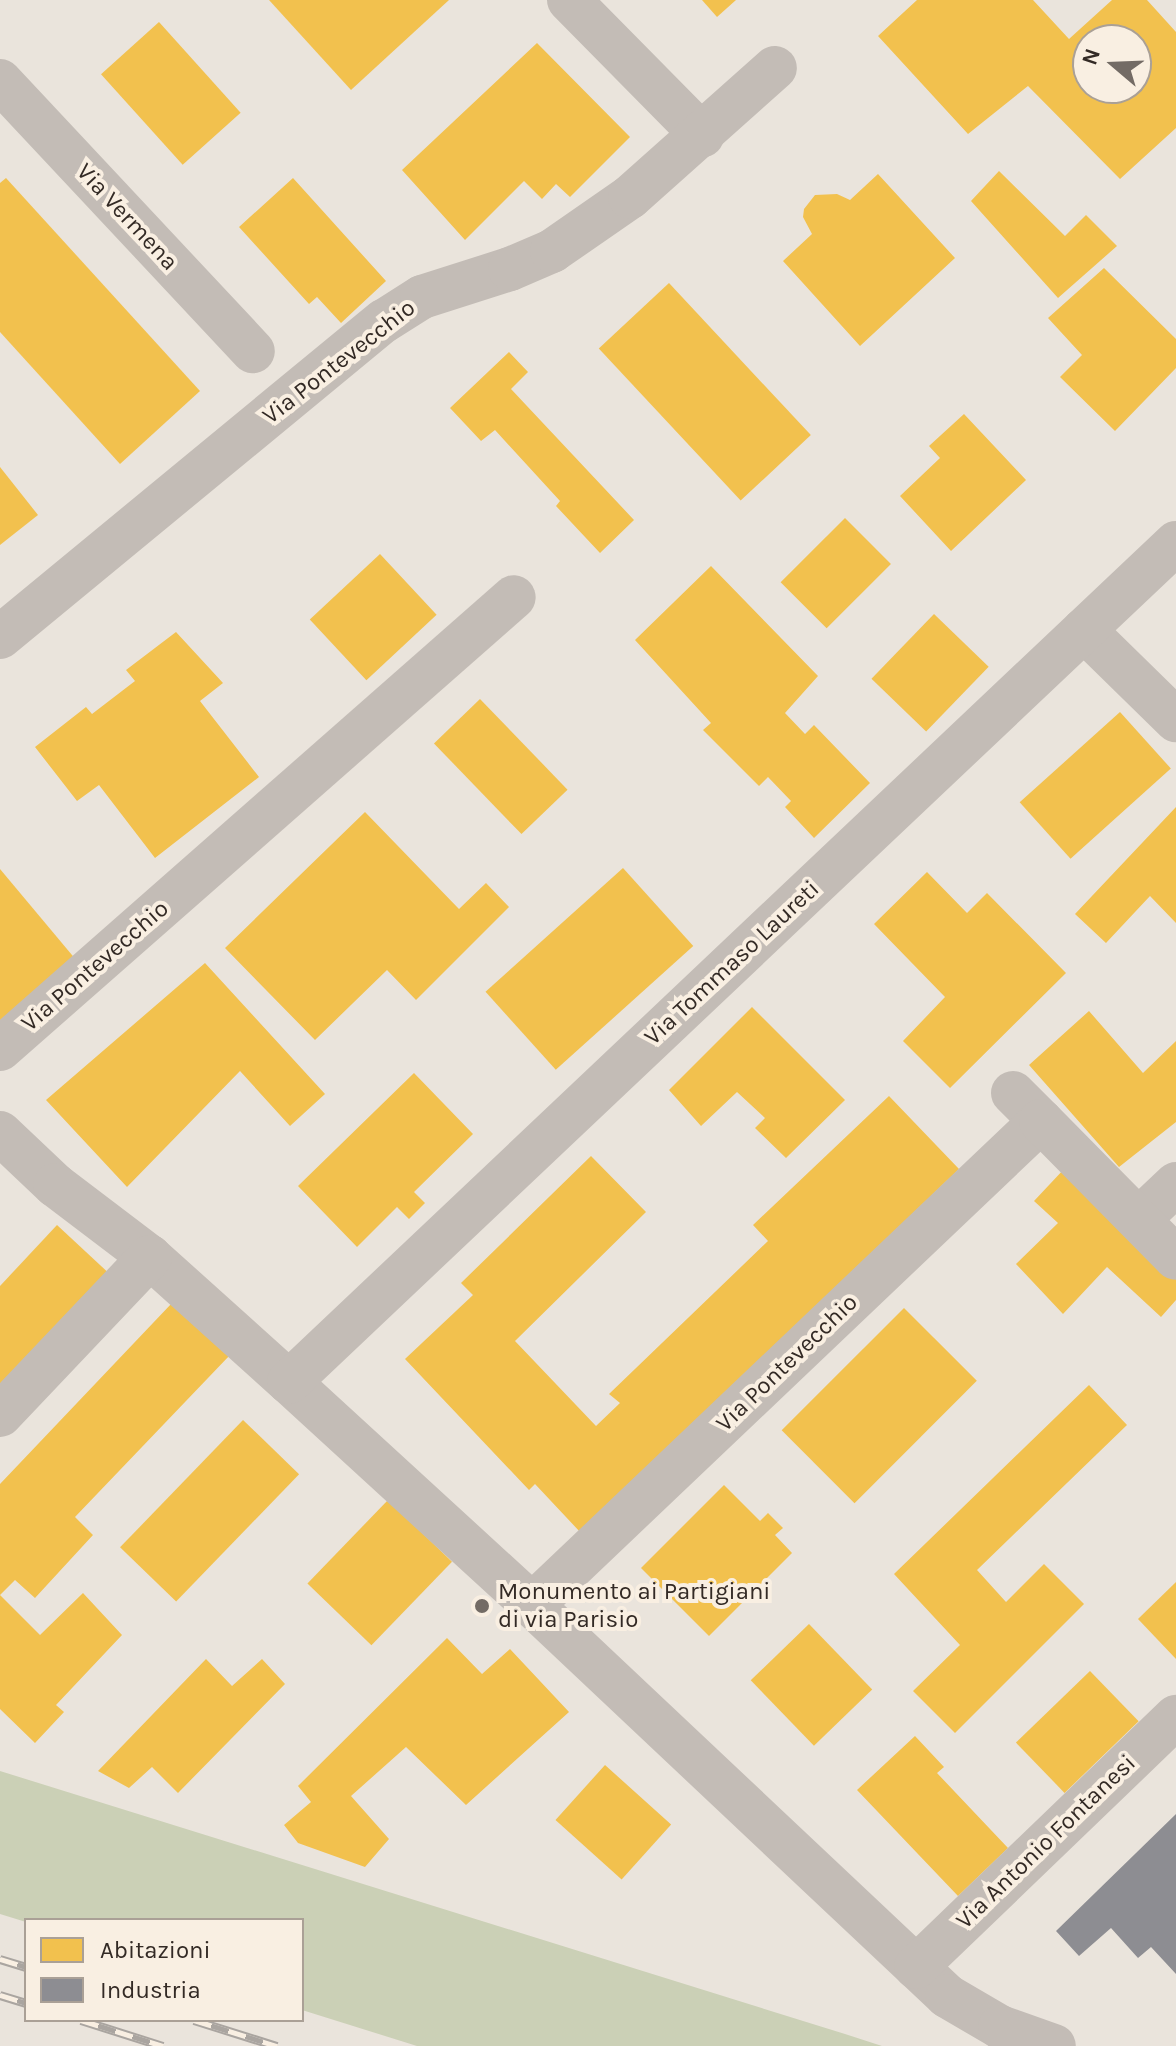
<!DOCTYPE html>
<html>
<head>
<meta charset="utf-8">
<style>
  body { margin:0 }
  #map { position:relative; width:1176px; height:2046px; overflow:hidden; background:#eae4dc; font-family:Karla,sans-serif }
  div>[style] { position:absolute }
  .green>* { inset:0; background:#cbd0b6 }
  .homes>* { inset:0; background:#f2c14e; transform-origin:0 0 }
  .industry>* { inset:0; background:#8d8d92 }
  .minor>* { height:44px; margin:-22px; padding:0 22px; transform-origin:22px; border-radius:22px; background:#c3bcb6 }
  .rail>* { height:9px; margin-top:-4.5px; transform-origin:0; background:repeating-linear-gradient(90deg,#f9efe2 0 18px,#aaa5a0 0 36px); box-sizing:border-box; border-block:2px solid #aaa5a0 }
  .dots>* { width:22px; height:22px; translate:-50% -50%; box-sizing:border-box; border:4px solid #f9efe2; border-radius:50% }
  span { translate:-50% -50%; white-space:nowrap; text-align:center; line-height:1.15; -webkit-text-stroke:8px #f9efe2; paint-order:stroke }
  .street-label { font-size:24px; color:#332a25 }
  .poi-label { font-size:24px; color:#332a25 }
  .left { translate:0 -50%; text-align:left }
  .legend { position:absolute; left:24px; top:1918px; width:280px; height:104px; box-sizing:border-box; background:#f9efe2; border:2px solid #aaa096; margin:0; padding:10px 14px; list-style:none; font-size:24px; color:#332a25 }
  .legend li { display:flex; align-items:center; gap:16px; height:40px }
  .legend b { width:40px; border:2px solid #aaa096 }
  .north { position:absolute; left:1072px; top:24px; width:80px; height:80px; box-sizing:border-box; background:#f9efe2; border:2px solid #aaa096; border-radius:50%; rotate:289deg; font-size:22px; font-weight:700; line-height:32px; text-align:center; color:#332a25 }
  .north::after { content:''; display:block; margin:auto; width:28px; height:36px; background:#736b65; clip-path:polygon(50% 0,100% 100%,50% 72%,0 100%) }
</style>
</head>
<body>
<div id="map">
  <div class="green">
    <div style="clip-path:polygon(0 1771px,845px 2034px,882px 2046px,417px 2046px,302px 2010px,302px 1920px,26px 1922px,0 1914px)"></div>
  </div>
  <div class="homes">
    <div style="clip-path:polygon(269px 0,449px 0,351px 90px)"></div>
    <div style="clip-path:polygon(702px 0,736px 0,717px 17px)"></div>
    <div style="clip-path:polygon(evenodd,917px 0,1033px 0,1069px 39px,1112px 0,1147px 0,1176px 32px,1176px 128px,1120px 179px,1028px 86px,968px 134px,878px 36px,917px 0,1088px 40px,1136px 40px,1136px 88px,1088px 88px,1088px 40px)"></div>
    <div style="left:159px;top:22px;width:122px;height:78px;rotate:48deg"></div>
    <div style="clip-path:polygon(537px 43px,630px 137px,570px 197px,556px 184px,542px 199px,524px 181px,465px 240px,402px 170px)"></div>
    <div style="clip-path:polygon(999px 171px,1065px 236px,1086px 215px,1117px 246px,1058px 298px,971px 201px)"></div>
    <div style="clip-path:polygon(878px 174px,955px 258px,860px 346px,783px 261px,812px 234px,803px 217px,804px 209px,815px 195px,837px 194px,850px 200px)"></div>
    <div style="clip-path:polygon(6px 178px,200px 391px,120px 464px,0 332px,0 183px)"></div>
    <div style="clip-path:polygon(293px 178px,386px 281px,341px 323px,317px 297px,309px 304px,239px 227px)"></div>
    <div style="clip-path:polygon(1104px 268px,1176px 339px,1176px 368px,1115px 431px,1060px 377px,1082px 355px,1048px 318px)"></div>
    <div style="left:669px;top:283px;width:208px;height:96px;rotate:47deg"></div>
    <div style="clip-path:polygon(509px 352px,528px 372px,511px 389px,634px 520px,600px 553px,556px 506px,560px 501px,495px 430px,481px 441px,450px 408px)"></div>
    <div style="clip-path:polygon(964px 414px,1026px 480px,951px 551px,900px 496px,940px 458px,929px 446px)"></div>
    <div style="clip-path:polygon(0 467px,38px 515px,0 545px)"></div>
    <div style="left:845px;top:518px;width:65px;height:91px;rotate:45deg"></div>
    <div style="left:380px;top:554px;width:83px;height:96px;rotate:47deg"></div>
    <div style="clip-path:polygon(711px 566px,818px 676px,785px 713px,805px 734px,814px 725px,870px 783px,814px 838px,785px 807px,791px 801px,768px 777px,759px 786px,703px 730px,711px 723px,635px 640px)"></div>
    <div style="left:934px;top:614px;width:76px;height:90px;rotate:44deg"></div>
    <div style="clip-path:polygon(176px 632px,223px 683px,200px 701px,259px 777px,155px 858px,99px 785px,77px 801px,35px 747px,86px 707px,92px 714px,135px 681px,126px 670px)"></div>
    <div style="left:480px;top:699px;width:126px;height:64px;rotate:46deg"></div>
    <div style="left:1120px;top:712px;width:76px;height:135px;rotate:48deg"></div>
    <div style="clip-path:polygon(1176px 807px,1176px 923px,1150px 896px,1106px 943px,1075px 914px)"></div>
    <div style="clip-path:polygon(365px 812px,459px 909px,486px 883px,509px 907px,416px 1000px,387px 970px,315px 1040px,225px 948px)"></div>
    <div style="left:623px;top:868px;width:105px;height:185px;rotate:48deg"></div>
    <div style="clip-path:polygon(0 869px,82px 967px,0 1032px)"></div>
    <div style="clip-path:polygon(927px 872px,967px 913px,987px 893px,1066px 973px,950px 1088px,903px 1041px,945px 997px,874px 924px)"></div>
    <div style="clip-path:polygon(205px 963px,325px 1094px,290px 1126px,240px 1071px,127px 1187px,46px 1100px)"></div>
    <div style="clip-path:polygon(752px 1007px,845px 1100px,786px 1158px,755px 1128px,765px 1118px,737px 1092px,701px 1126px,669px 1090px)"></div>
    <div style="clip-path:polygon(1089px 1011px,1143px 1073px,1176px 1041px,1176px 1122px,1119px 1167px,1029px 1065px)"></div>
    <div style="clip-path:polygon(414px 1073px,473px 1134px,414px 1192px,425px 1203px,409px 1219px,397px 1207px,357px 1247px,298px 1186px)"></div>
    <div style="clip-path:polygon(889px 1096px,959px 1169px,581px 1533px,535px 1484px,529px 1490px,405px 1359px,473px 1295px,461px 1283px,591px 1156px,646px 1212px,515px 1341px,596px 1426px,620px 1403px,609px 1394px,768px 1241px,753px 1225px)"></div>
    <div style="clip-path:polygon(1065px 1168px,1176px 1270px,1176px 1300px,1161px 1317px,1107px 1267px,1063px 1314px,1016px 1264px,1058px 1223px,1034px 1201px)"></div>
    <div style="clip-path:polygon(57px 1225px,114px 1278px,0 1401px,0 1286px)"></div>
    <div style="clip-path:polygon(172px 1303px,230px 1355px,75px 1517px,93px 1535px,35px 1598px,15px 1580px,0 1595px,40px 1635px,83px 1593px,122px 1635px,56px 1705px,64px 1712px,35px 1743px,0 1709px,0 1484px)"></div>
    <div style="left:904px;top:1308px;width:103px;height:173px;rotate:45deg"></div>
    <div style="clip-path:polygon(1089px 1385px,1127px 1425px,977px 1570px,1006px 1602px,1044px 1564px,1084px 1604px,955px 1733px,913px 1691px,960px 1645px,894px 1574px)"></div>
    <div style="left:243px;top:1420px;width:78px;height:177px;rotate:44deg"></div>
    <div style="clip-path:polygon(724px 1485px,760px 1521px,768px 1513px,783px 1528px,775px 1535px,792px 1553px,709px 1636px,641px 1568px)"></div>
    <div style="left:388px;top:1500px;width:89px;height:116px;rotate:44deg"></div>
    <div style="clip-path:polygon(1176px 1582px,1176px 1659px,1138px 1619px)"></div>
    <div style="left:809px;top:1624px;width:91px;height:81px;rotate:46deg"></div>
    <div style="clip-path:polygon(447px 1638px,482px 1674px,510px 1649px,569px 1712px,466px 1805px,406px 1747px,351px 1796px,389px 1839px,365px 1867px,298px 1843px,284px 1825px,311px 1802px,298px 1786px)"></div>
    <div style="clip-path:polygon(206px 1659px,232px 1686px,262px 1659px,285px 1684px,178px 1793px,152px 1767px,129px 1788px,98px 1771px)"></div>
    <div style="left:1090px;top:1671px;width:70px;height:103px;rotate:46deg"></div>
    <div style="clip-path:polygon(915px 1736px,944px 1767px,937px 1773px,1008px 1848px,958px 1896px,857px 1790px)"></div>
    <div style="left:605px;top:1765px;width:89px;height:74px;rotate:42deg"></div>
  </div>
  <div class="industry">
    <div style="clip-path:polygon(1176px 1814px,1176px 1974px,1151px 1947px,1138px 1958px,1111px 1928px,1079px 1956px,1056px 1931px)"></div>
  </div>
  <div class="minor">
    <div style="left:569px;top:0;width:190px;rotate:45.4deg"></div>
    <div style="left:0;top:81px;width:370px;rotate:46.9deg"></div>
    <div style="left:1084px;top:630px;width:129px;rotate:44.4deg"></div>
    <div style="left:0;top:637px;width:497px;rotate:-39.5deg"></div>
    <div style="left:384px;top:321px;width:45px;rotate:-32.3deg"></div>
    <div style="left:422px;top:297px;width:92px;rotate:-17.7deg"></div>
    <div style="left:510px;top:269px;width:46px;rotate:-23.2deg"></div>
    <div style="left:552px;top:251px;width:95px;rotate:-34.7deg"></div>
    <div style="left:630px;top:197px;width:194px;rotate:-41.7deg"></div>
    <div style="left:0;top:1049px;width:684px;rotate:-41.33deg"></div>
    <div style="left:1013px;top:1093px;width:40px;rotate:45deg"></div>
    <div style="left:0;top:1133px;width:76px;rotate:43.4deg"></div>
    <div style="left:55px;top:1185px;width:119px;rotate:37.2deg"></div>
    <div style="left:150px;top:1257px;width:187px;rotate:42deg"></div>
    <div style="left:289px;top:1382px;width:330px;rotate:42.5deg"></div>
    <div style="left:532px;top:1605px;width:570px;rotate:43.29deg"></div>
    <div style="left:947px;top:1996px;width:61px;rotate:30.3deg"></div>
    <div style="left:1000px;top:2027px;width:57px;rotate:19.4deg"></div>
    <div style="left:1139px;top:1219px;width:51px;rotate:-43.4deg"></div>
    <div style="left:289px;top:1382px;width:1221px;rotate:-43.41deg"></div>
    <div style="left:0;top:1415px;width:218px;rotate:-46.5deg"></div>
    <div style="left:532px;top:1605px;width:702px;rotate:-43.56deg"></div>
    <div style="left:1041px;top:1121px;width:192px;rotate:45.4deg"></div>
    <div style="left:916px;top:1967px;width:361px;rotate:-43.9deg"></div>
  </div>
  <div class="rail">
    <div style="left:0;top:1959px;width:27px;rotate:17deg"></div>
    <div style="left:0;top:1995px;width:27px;rotate:17deg"></div>
    <div style="left:81px;top:2020px;width:86px;rotate:17.6deg"></div>
    <div style="left:194px;top:2020px;width:87px;rotate:17.4deg"></div>
  </div>
  <div class="dots">
    <div style="left:482px;top:1606px;background:#736b65"></div>
  </div>
  <div class="street-label">
    <span style="left:127px;top:217px;rotate:47deg">Via Vermena</span>
    <span style="left:339px;top:362px;rotate:-38deg">Via Pontevecchio</span>
    <span style="left:732px;top:963px;rotate:-43deg">Via Tommaso Laureti</span>
    <span style="left:95px;top:966px;rotate:-41deg">Via Pontevecchio</span>
    <span style="left:787px;top:1363px;rotate:-44deg">Via Pontevecchio</span>
    <span style="left:1046px;top:1842px;rotate:-44deg">Via Antonio Fontanesi</span>
  </div>
  <div class="poi-label">
    <span class="left" style="left:498px;top:1606px">Monumento ai Partigiani<br>di via Parisio</span>
  </div>
  <ul class="legend">
  <li><b style="height:22px;background:#f2c14e"></b>Abitazioni</li>
  <li><b style="height:22px;background:#8d8d92"></b>Industria</li>
  </ul>
  <div class="north">N</div>
</div>
</body>
</html>
